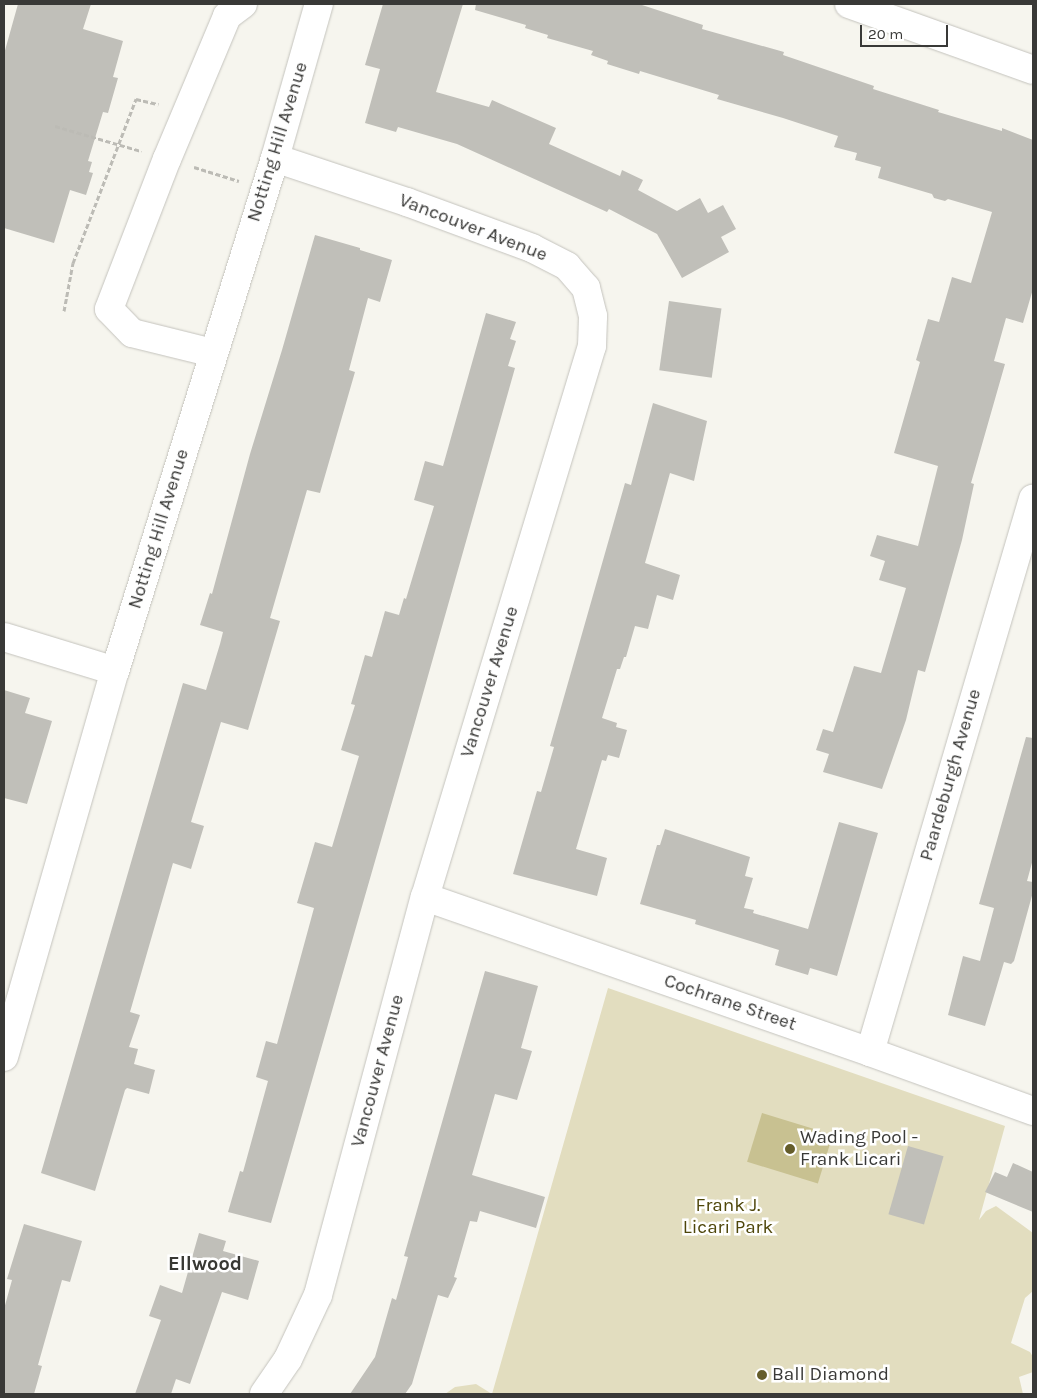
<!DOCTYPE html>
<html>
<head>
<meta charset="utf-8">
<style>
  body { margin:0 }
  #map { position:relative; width:1037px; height:1398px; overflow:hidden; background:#f6f5ee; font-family:Karla,sans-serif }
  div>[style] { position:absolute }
  .green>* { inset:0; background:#e2ddbf }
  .water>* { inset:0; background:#c8c191; transform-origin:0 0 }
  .building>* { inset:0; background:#c0bfb9; transform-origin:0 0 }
  .path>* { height:3px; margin-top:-1.5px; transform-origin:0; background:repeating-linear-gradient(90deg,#bcbbb5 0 5px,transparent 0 7.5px) }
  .roads { filter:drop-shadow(0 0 1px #c4c3bd) drop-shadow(0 0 1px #c4c3bd) }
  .minor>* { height:28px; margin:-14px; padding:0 14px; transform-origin:14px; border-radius:14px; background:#fff }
  .dots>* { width:14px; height:14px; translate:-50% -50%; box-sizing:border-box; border:2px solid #fff; border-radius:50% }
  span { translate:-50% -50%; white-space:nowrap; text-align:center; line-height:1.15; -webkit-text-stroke:5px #fff; paint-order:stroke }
  .street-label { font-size:19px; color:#393937 }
  .poi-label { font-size:19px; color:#393937 }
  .left { translate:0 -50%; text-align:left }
  .park-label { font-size:19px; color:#4e460a }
  .neighbourhood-label { font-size:20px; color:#383833; font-weight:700 }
  .frame { position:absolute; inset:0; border:5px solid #393937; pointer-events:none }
  .scale { position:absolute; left:860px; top:25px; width:88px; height:22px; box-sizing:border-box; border:2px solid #393937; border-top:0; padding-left:6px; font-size:15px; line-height:18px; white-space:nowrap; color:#393937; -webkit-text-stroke:4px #fff; paint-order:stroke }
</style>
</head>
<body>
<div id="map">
  <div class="green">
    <div style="clip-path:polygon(608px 988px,1005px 1126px,979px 1220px,986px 1211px,996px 1206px,1033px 1233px,1033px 1291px,1025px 1298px,1011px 1343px,1030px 1352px,1033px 1357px,1033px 1372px,1019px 1377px,1023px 1394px,492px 1394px)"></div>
    <div style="clip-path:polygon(476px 1384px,492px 1394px,445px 1394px,455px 1387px)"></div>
  </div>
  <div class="water">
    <div style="left:762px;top:1113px;width:74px;height:51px;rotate:17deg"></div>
  </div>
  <div class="building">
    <div style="clip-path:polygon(18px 4px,91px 4px,83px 29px,123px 41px,113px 77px,118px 78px,108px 113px,103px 112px,88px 161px,92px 162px,89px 172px,93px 173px,86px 195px,70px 190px,54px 243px,4px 228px,4px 54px)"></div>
    <div style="clip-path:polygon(383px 4px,463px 4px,436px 92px,489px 107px,492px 100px,556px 128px,549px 144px,620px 176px,622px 170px,643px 180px,638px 190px,677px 211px,700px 198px,708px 213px,723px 205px,736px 229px,721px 237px,729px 252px,682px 278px,657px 234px,609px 209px,607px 212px,457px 144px,398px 127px,396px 132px,365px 123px,380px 69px,365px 65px)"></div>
    <div style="clip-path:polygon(476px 4px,639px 4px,703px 25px,702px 29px,784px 52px,783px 55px,874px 86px,873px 89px,939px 110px,938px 112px,1002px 131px,1002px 128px,1033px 140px,1033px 289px,1023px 323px,1006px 318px,994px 361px,1005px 364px,971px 483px,974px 484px,962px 540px,925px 672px,918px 670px,906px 720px,882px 789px,823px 772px,829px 754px,816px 750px,823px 729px,833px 732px,854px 666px,881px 673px,906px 588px,879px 580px,885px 561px,870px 556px,877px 535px,918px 546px,938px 466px,894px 453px,920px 362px,916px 360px,928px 319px,939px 322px,952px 277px,971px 283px,992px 212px,948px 199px,945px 201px,934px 198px,932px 194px,878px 178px,881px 167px,855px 160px,857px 153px,834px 147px,838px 136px,783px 118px,717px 99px,719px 95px,640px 71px,639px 74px,607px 64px,608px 61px,591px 55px,593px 51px,547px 38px,548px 35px,525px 28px,526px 25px,475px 10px)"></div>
    <div style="clip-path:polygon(315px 235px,360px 248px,360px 250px,392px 260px,380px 302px,368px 298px,349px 370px,355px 372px,320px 493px,307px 490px,270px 618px,280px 621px,248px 730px,221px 722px,191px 822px,204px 826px,191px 869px,173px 863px,130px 1012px,140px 1015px,129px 1047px,138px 1049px,134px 1064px,155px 1070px,149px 1094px,127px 1088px,125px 1090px,95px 1191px,41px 1173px,183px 683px,206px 690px,220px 644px,223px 632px,200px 625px,210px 593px,212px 594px,250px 454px,282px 350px)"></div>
    <div style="left:669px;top:301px;width:53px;height:70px;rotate:8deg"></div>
    <div style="clip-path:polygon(486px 313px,516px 322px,510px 339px,516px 341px,508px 366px,515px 368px,415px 722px,271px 1223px,228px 1212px,240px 1171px,243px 1172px,268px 1081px,256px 1077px,266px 1041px,277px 1044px,314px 908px,297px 903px,315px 842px,332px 847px,359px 756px,341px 750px,355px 705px,351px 704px,365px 655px,372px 657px,385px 611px,399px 615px,404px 598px,406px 599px,434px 506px,414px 500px,425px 461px,443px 466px)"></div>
    <div style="clip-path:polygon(653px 403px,707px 421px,694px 481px,670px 473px,645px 563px,680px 575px,673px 600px,657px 595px,648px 629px,635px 626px,626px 657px,624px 657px,620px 669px,617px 669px,602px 718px,617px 723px,616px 727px,627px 730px,619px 758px,608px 755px,606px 761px,602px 760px,576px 849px,607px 858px,597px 896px,513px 874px,537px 791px,541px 792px,554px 747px,550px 746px,625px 483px,631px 485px)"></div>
    <div style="clip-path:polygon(4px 690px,30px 698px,25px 713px,52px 721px,27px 804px,4px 798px)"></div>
    <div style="clip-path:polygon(1026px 737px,1033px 738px,1033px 859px,1027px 881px,1033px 882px,1033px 892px,1014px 961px,1011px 964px,1004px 962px,985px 1026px,948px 1015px,963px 956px,980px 961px,994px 908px,979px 904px)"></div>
    <div style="clip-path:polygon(839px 822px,878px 833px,837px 976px,810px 968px,808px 975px,775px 965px,779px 950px,695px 924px,696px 920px,640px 904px,657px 845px,660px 845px,665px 829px,750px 857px,745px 876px,753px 878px,744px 908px,754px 910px,753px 913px,808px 929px)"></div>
    <div style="clip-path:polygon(485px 971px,538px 986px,521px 1048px,532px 1051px,517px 1100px,495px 1094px,472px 1175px,545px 1197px,536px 1228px,480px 1211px,477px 1222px,470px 1221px,454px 1277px,457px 1278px,448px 1298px,438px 1295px,412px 1384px,405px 1394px,350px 1394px,375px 1357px,392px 1298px,396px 1300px,408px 1257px,404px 1256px)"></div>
    <div style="left:908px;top:1146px;width:37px;height:71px;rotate:16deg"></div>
    <div style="clip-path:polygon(1013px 1163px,1033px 1172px,1033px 1212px,985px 1192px,995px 1172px,1007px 1177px)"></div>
    <div style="clip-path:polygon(24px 1224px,82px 1241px,70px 1282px,62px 1280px,38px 1365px,42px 1366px,34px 1394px,4px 1394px,4px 1309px,12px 1280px,7px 1279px)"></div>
    <div style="clip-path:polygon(199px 1233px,226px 1241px,223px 1251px,259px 1261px,248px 1300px,222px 1292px,190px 1384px,176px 1379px,171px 1394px,135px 1394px,161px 1320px,149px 1316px,160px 1285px,182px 1293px)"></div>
  </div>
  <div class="path">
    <div style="left:55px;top:126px;width:90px;rotate:16.2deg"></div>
    <div style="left:194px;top:167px;width:47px;rotate:17.3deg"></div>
    <div style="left:64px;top:311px;width:49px;rotate:-79.4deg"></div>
    <div style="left:73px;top:263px;width:176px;rotate:-69deg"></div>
    <div style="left:136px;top:99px;width:23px;rotate:13deg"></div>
  </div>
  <div class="roads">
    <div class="minor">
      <div style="left:849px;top:4px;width:195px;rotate:19.7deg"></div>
      <div style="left:213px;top:353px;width:83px;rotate:-166.1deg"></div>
      <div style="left:132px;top:333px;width:33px;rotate:-134deg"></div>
      <div style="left:109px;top:309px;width:161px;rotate:-68.9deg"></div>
      <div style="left:167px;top:159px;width:155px;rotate:-67.2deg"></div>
      <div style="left:227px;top:16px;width:20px;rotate:-37deg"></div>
      <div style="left:4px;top:637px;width:116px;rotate:17deg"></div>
      <div style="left:425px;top:897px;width:471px;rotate:19.2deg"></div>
      <div style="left:870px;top:1052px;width:173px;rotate:19.9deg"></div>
      <div style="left:870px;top:1052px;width:577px;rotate:-73.58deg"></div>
      <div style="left:4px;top:1057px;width:402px;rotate:-74deg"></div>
      <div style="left:115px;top:671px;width:537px;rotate:-72.68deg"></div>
      <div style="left:275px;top:158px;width:160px;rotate:-74.1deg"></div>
      <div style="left:264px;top:1394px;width:42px;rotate:-55.6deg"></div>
      <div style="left:288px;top:1359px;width:71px;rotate:-64.9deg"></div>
      <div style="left:318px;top:1295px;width:412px;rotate:-75deg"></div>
      <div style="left:425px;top:897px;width:576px;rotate:-73.14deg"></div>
      <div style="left:592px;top:346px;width:30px;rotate:-88deg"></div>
      <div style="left:593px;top:316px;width:29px;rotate:-104deg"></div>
      <div style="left:586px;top:288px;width:29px;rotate:-131deg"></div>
      <div style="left:567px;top:266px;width:39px;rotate:-153deg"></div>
      <div style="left:532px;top:248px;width:133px;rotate:-159.8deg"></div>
      <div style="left:407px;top:202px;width:139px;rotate:-161.6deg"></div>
    </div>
  </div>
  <div class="dots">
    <div style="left:790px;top:1149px;background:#655d2a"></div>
    <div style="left:762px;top:1375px;background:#655d2a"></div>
  </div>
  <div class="street-label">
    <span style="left:278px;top:142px;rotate:-73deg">Notting Hill Avenue</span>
    <span style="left:473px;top:228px;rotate:21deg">Vancouver Avenue</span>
    <span style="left:159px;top:529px;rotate:-73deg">Notting Hill Avenue</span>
    <span style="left:490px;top:682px;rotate:-73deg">Vancouver Avenue</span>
    <span style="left:951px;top:775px;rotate:-74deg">Paardeburgh Avenue</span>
    <span style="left:730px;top:1003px;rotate:19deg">Cochrane Street</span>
    <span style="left:378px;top:1071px;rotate:-75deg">Vancouver Avenue</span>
  </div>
  <div class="poi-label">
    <span class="left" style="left:800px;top:1149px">Wading Pool -<br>Frank Licari</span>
    <span class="left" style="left:772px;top:1375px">Ball Diamond</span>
  </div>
  <div class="park-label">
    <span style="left:728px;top:1217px">Frank J.<br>Licari Park</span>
  </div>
  <div class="neighbourhood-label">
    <span style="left:205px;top:1263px">Ellwood</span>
  </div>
  <div class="frame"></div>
  <div class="scale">20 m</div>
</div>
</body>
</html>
